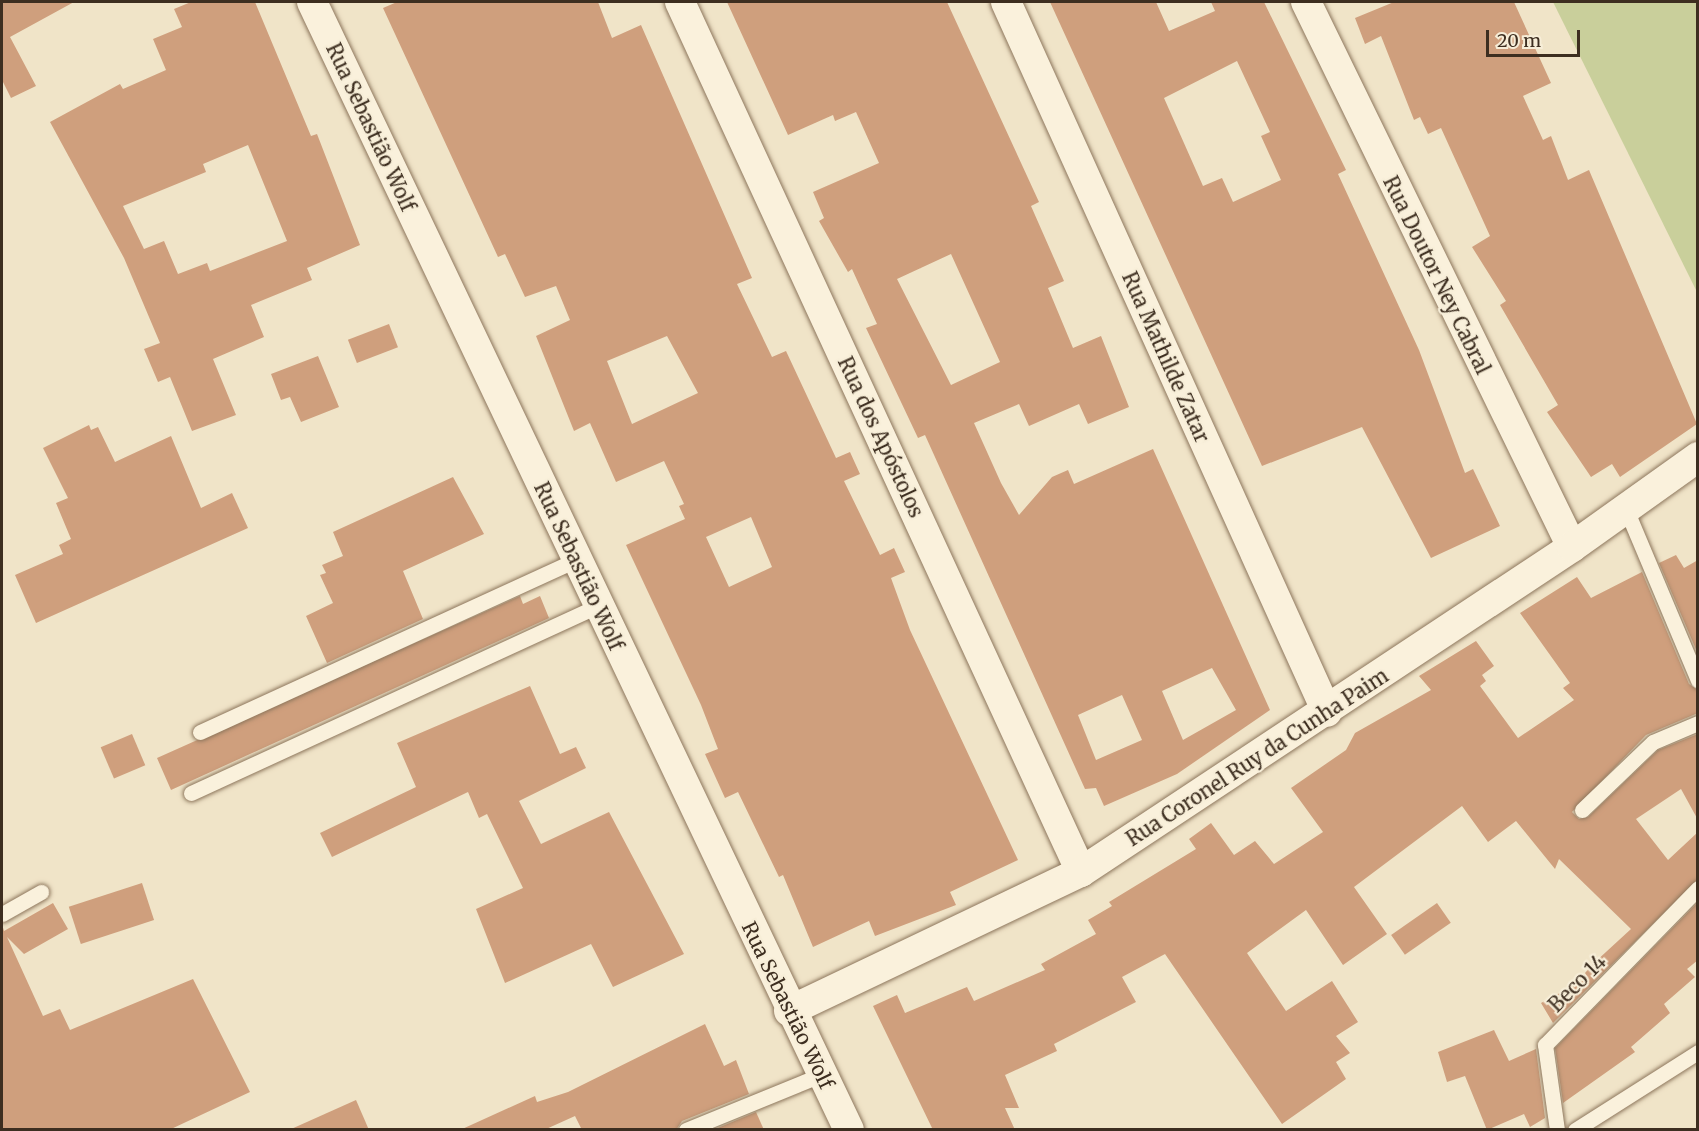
<!DOCTYPE html>
<html>
<head>
<meta charset="utf-8">
<style>
  body { margin:0 }
  #map { position:relative; width:1699px; height:1131px; overflow:hidden; background:#f0e4c8; font-family:Merriweather,serif }
  div>[style] { position:absolute }
  .green>* { inset:0; background:#c9cf9b }
  .building>* { inset:0; background:#cf9f7d; transform-origin:0 0 }
  .roads { filter:drop-shadow(0 0 2px #8d765c) drop-shadow(0 0 2px #8d765c) }
  .service>* { height:15px; margin:-7.5px; padding:0 7.5px; transform-origin:7.5px; border-radius:7.5px; background:#faf1dc }
  .minor>* { height:30px; margin:-15px; padding:0 15px; transform-origin:15px; border-radius:15px; background:#faf1dc }
  span { translate:-50% -50%; white-space:nowrap; text-align:center; line-height:1.15; -webkit-text-stroke:4.5px #f7eed8; paint-order:stroke }
  .street-label { font-size:20px; color:#3d2e20 }
  .frame { position:absolute; inset:0; border:3px solid #3d2e20; pointer-events:none }
  .scale { position:absolute; left:1486px; top:30px; width:94px; height:27px; box-sizing:border-box; border:3px solid #3d2e20; border-top:0; padding-left:8px; font-size:18px; line-height:21px; white-space:nowrap; color:#3d2e20; -webkit-text-stroke:4px #f7eed8; paint-order:stroke }
</style>
</head>
<body>
<div id="map">
  <div class="green">
    <div style="clip-path:polygon(1553px 2px,1697px 2px,1697px 292px)"></div>
  </div>
  <div class="building">
    <div style="clip-path:polygon(2px 2px,74px 2px,10px 37px,36px 86px,11px 98px,2px 80px)"></div>
    <div style="clip-path:polygon(evenodd,191px 2px,255px 2px,311px 136px,317px 134px,360px 245px,307px 268px,312px 280px,251px 305px,264px 337px,213px 359px,236px 415px,192px 431px,170px 377px,158px 382px,144px 349px,160px 343px,124px 258px,50px 122px,120px 84px,123px 89px,166px 70px,153px 39px,182px 27px,174px 9px,191px 2px,248px 145px,287px 241px,210px 271px,207px 263px,178px 274px,164px 241px,144px 249px,123px 206px,206px 172px,203px 164px,248px 145px)"></div>
    <div style="clip-path:polygon(evenodd,397px 2px,598px 2px,612px 38px,641px 25px,752px 278px,737px 284px,772px 357px,786px 351px,836px 458px,850px 452px,860px 474px,844px 481px,880px 555px,894px 548px,905px 572px,891px 578px,910px 630px,1018px 860px,950px 892px,956px 905px,875px 936px,869px 921px,813px 947px,783px 875px,779px 877px,738px 792px,725px 798px,705px 754px,718px 749px,701px 705px,626px 545px,685px 519px,679px 506px,684px 504px,664px 461px,616px 482px,590px 423px,574px 431px,536px 336px,570px 320px,556px 286px,525px 297px,505px 254px,498px 257px,383px 8px,397px 2px,667px 336px,698px 393px,632px 424px,607px 361px,667px 336px,397px 2px,751px 517px,772px 567px,729px 587px,706px 537px,751px 517px)"></div>
    <div style="clip-path:polygon(evenodd,727px 2px,947px 2px,1039px 202px,1031px 206px,1064px 281px,1048px 288px,1073px 348px,1101px 336px,1129px 407px,1088px 424px,1079px 404px,1029px 426px,1019px 404px,974px 423px,1001px 483px,1019px 515px,1052px 477px,1068px 470px,1074px 484px,1153px 449px,1270px 710px,1177px 774px,1104px 806px,1096px 788px,1085px 789px,925px 435px,918px 438px,866px 328px,877px 324px,852px 269px,848px 272px,819px 221px,824px 218px,813px 192px,879px 163px,856px 112px,835px 121px,833px 115px,788px 135px,727px 2px,951px 254px,1000px 362px,951px 385px,897px 279px,951px 254px,727px 2px,1212px 668px,1236px 710px,1183px 740px,1162px 691px,1212px 668px,727px 2px,1122px 695px,1142px 740px,1096px 760px,1078px 715px,1122px 695px)"></div>
    <div style="clip-path:polygon(evenodd,1050px 2px,1156px 2px,1169px 31px,1215px 11px,1211px 2px,1264px 2px,1346px 170px,1338px 174px,1419px 350px,1465px 473px,1473px 469px,1500px 526px,1431px 558px,1362px 427px,1262px 466px,1050px 2px,1237px 61px,1270px 132px,1261px 136px,1281px 180px,1233px 202px,1222px 178px,1203px 186px,1164px 98px,1237px 61px)"></div>
    <div style="clip-path:polygon(1394px 2px,1514px 2px,1551px 83px,1523px 96px,1543px 140px,1551px 136px,1568px 180px,1589px 170px,1697px 424px,1620px 477px,1612px 464px,1591px 477px,1547px 412px,1558px 405px,1500px 305px,1506px 301px,1472px 247px,1490px 236px,1441px 128px,1428px 134px,1420px 117px,1414px 120px,1381px 36px,1365px 44px,1355px 18px)"></div>
    <div style="left:389px;top:324px;width:25px;height:44px;rotate:69deg"></div>
    <div style="clip-path:polygon(318px 356px,339px 407px,301px 422px,290px 397px,281px 400px,271px 374px)"></div>
    <div style="clip-path:polygon(89px 425px,91px 430px,98px 427px,115px 462px,171px 436px,201px 508px,232px 493px,248px 528px,36px 623px,15px 575px,63px 554px,59px 545px,71px 539px,56px 503px,68px 498px,43px 448px)"></div>
    <div style="clip-path:polygon(453px 477px,484px 534px,403px 571px,423px 619px,327px 663px,306px 616px,333px 603px,320px 575px,326px 573px,322px 565px,343px 556px,333px 532px)"></div>
    <div style="clip-path:polygon(1676px 555px,1684px 568px,1698px 560px,1698px 654px,1659px 563px)"></div>
    <div style="clip-path:polygon(1642px 572px,1689px 684px,1698px 690px,1698px 713px,1646px 735px,1572px 812px,1579px 819px,1588px 817px,1658px 750px,1698px 734px,1698px 820px,1681px 789px,1636px 819px,1668px 860px,1698px 832px,1698px 879px,1553px 1023px,1541px 1003px,1588px 978px,1585px 973px,1594px 963px,1631px 929px,1559px 859px,1555px 869px,1516px 821px,1488px 842px,1462px 806px,1354px 887px,1387px 934px,1343px 965px,1306px 910px,1247px 953px,1286px 1011px,1332px 981px,1358px 1022px,1336px 1036px,1350px 1053px,1336px 1062px,1346px 1079px,1282px 1124px,1165px 954px,1122px 977px,1136px 1002px,1054px 1044px,1057px 1051px,1005px 1075px,1019px 1108px,1005px 1108px,1015px 1130px,933px 1130px,873px 1006px,897px 995px,905px 1013px,967px 987px,974px 1001px,1045px 970px,1041px 964px,1096px 934px,1088px 920px,1112px 906px,1109px 902px,1196px 849px,1189px 839px,1211px 823px,1234px 855px,1255px 841px,1274px 864px,1323px 832px,1291px 788px,1346px 750px,1355px 733px,1431px 690px,1419px 676px,1476px 641px,1494px 666px,1482px 675px,1486px 681px,1480px 686px,1518px 738px,1574px 700px,1563px 688px,1570px 683px,1520px 613px,1577px 577px,1591px 598px)"></div>
    <div style="clip-path:polygon(520px 596px,523px 604px,540px 596px,549px 618px,171px 790px,157px 758px)"></div>
    <div style="clip-path:polygon(530px 686px,560px 754px,576px 747px,586px 768px,519px 801px,541px 844px,609px 812px,684px 954px,613px 987px,591px 944px,505px 983px,476px 909px,523px 888px,487px 814px,479px 818px,468px 792px,332px 857px,320px 833px,416px 787px,397px 743px)"></div>
    <div style="left:132px;top:734px;width:34px;height:34px;rotate:67deg"></div>
    <div style="left:142px;top:883px;width:39px;height:77px;rotate:72deg"></div>
    <div style="clip-path:polygon(1698px 902px,1698px 960px,1687px 969px,1695px 977px,1664px 1004px,1670px 1013px,1631px 1047px,1635px 1052px,1563px 1103px,1555px 1048px)"></div>
    <div style="clip-path:polygon(53px 903px,68px 929px,24px 954px,7px 937px,43px 1016px,60px 1009px,70px 1030px,193px 979px,250px 1092px,169px 1130px,2px 1130px,2px 924px,4px 931px)"></div>
    <div style="left:1437px;top:903px;width:24px;height:56px;rotate:55deg"></div>
    <div style="clip-path:polygon(705px 1024px,724px 1066px,736px 1060px,749px 1094px,682px 1121px,676px 1130px,582px 1130px,575px 1116px,544px 1130px,460px 1130px,535px 1096px,537px 1102px,568px 1092px)"></div>
    <div style="clip-path:polygon(1494px 1030px,1509px 1061px,1536px 1049px,1545px 1118px,1530px 1127px,1524px 1114px,1487px 1130px,1465px 1076px,1447px 1082px,1438px 1052px)"></div>
    <div style="clip-path:polygon(356px 1100px,369px 1130px,289px 1130px)"></div>
    <div style="clip-path:polygon(756px 1112px,764px 1130px,713px 1130px)"></div>
  </div>
  <div class="roads">
    <div class="service">
      <div style="left:1626px;top:509px;width:186px;rotate:67.2deg"></div>
      <div style="left:200px;top:732px;width:413px;rotate:-24.6deg"></div>
      <div style="left:191px;top:793px;width:448px;rotate:-24.7deg"></div>
      <div style="left:1582px;top:810px;width:98px;rotate:-43.8deg"></div>
      <div style="left:1653px;top:742px;width:49px;rotate:-22.9deg"></div>
      <div style="left:2px;top:914px;width:45px;rotate:-29.4deg"></div>
      <div style="left:686px;top:1130px;width:146px;rotate:-22.2deg"></div>
      <div style="left:1557px;top:1130px;width:86px;rotate:-98deg"></div>
      <div style="left:1545px;top:1045px;width:219px;rotate:-45.7deg"></div>
      <div style="left:1575px;top:1130px;width:146px;rotate:-32.4deg"></div>
    </div>
    <div class="minor">
      <div style="left:312px;top:2px;width:1249px;rotate:64.54deg"></div>
      <div style="left:680px;top:2px;width:958px;rotate:65.25deg"></div>
      <div style="left:1006px;top:2px;width:779px;rotate:65.67deg"></div>
      <div style="left:1306px;top:2px;width:606px;rotate:63.98deg"></div>
      <div style="left:789px;top:1011px;width:323px;rotate:-25.5deg"></div>
      <div style="left:1081px;top:872px;width:589px;rotate:-33.5deg"></div>
      <div style="left:1572px;top:547px;width:155px;rotate:-35.5deg"></div>
    </div>
  </div>
  <div class="street-label">
    <span style="left:371px;top:127px;rotate:65deg">Rua Sebastião Wolf</span>
    <span style="left:1437px;top:275px;rotate:64deg">Rua Doutor Ney Cabral</span>
    <span style="left:1166px;top:357px;rotate:66deg">Rua Mathilde Zatar</span>
    <span style="left:881px;top:437px;rotate:65deg">Rua dos Apóstolos</span>
    <span style="left:579px;top:566px;rotate:65deg">Rua Sebastião Wolf</span>
    <span style="left:1257px;top:757px;rotate:-33deg">Rua Coronel Ruy da Cunha Paim</span>
    <span style="left:1577px;top:983px;rotate:-45deg">Beco 14</span>
    <span style="left:788px;top:1005px;rotate:64deg">Rua Sebastião Wolf</span>
  </div>
  <div class="frame"></div>
  <div class="scale">20 m</div>
</div>
</body>
</html>
